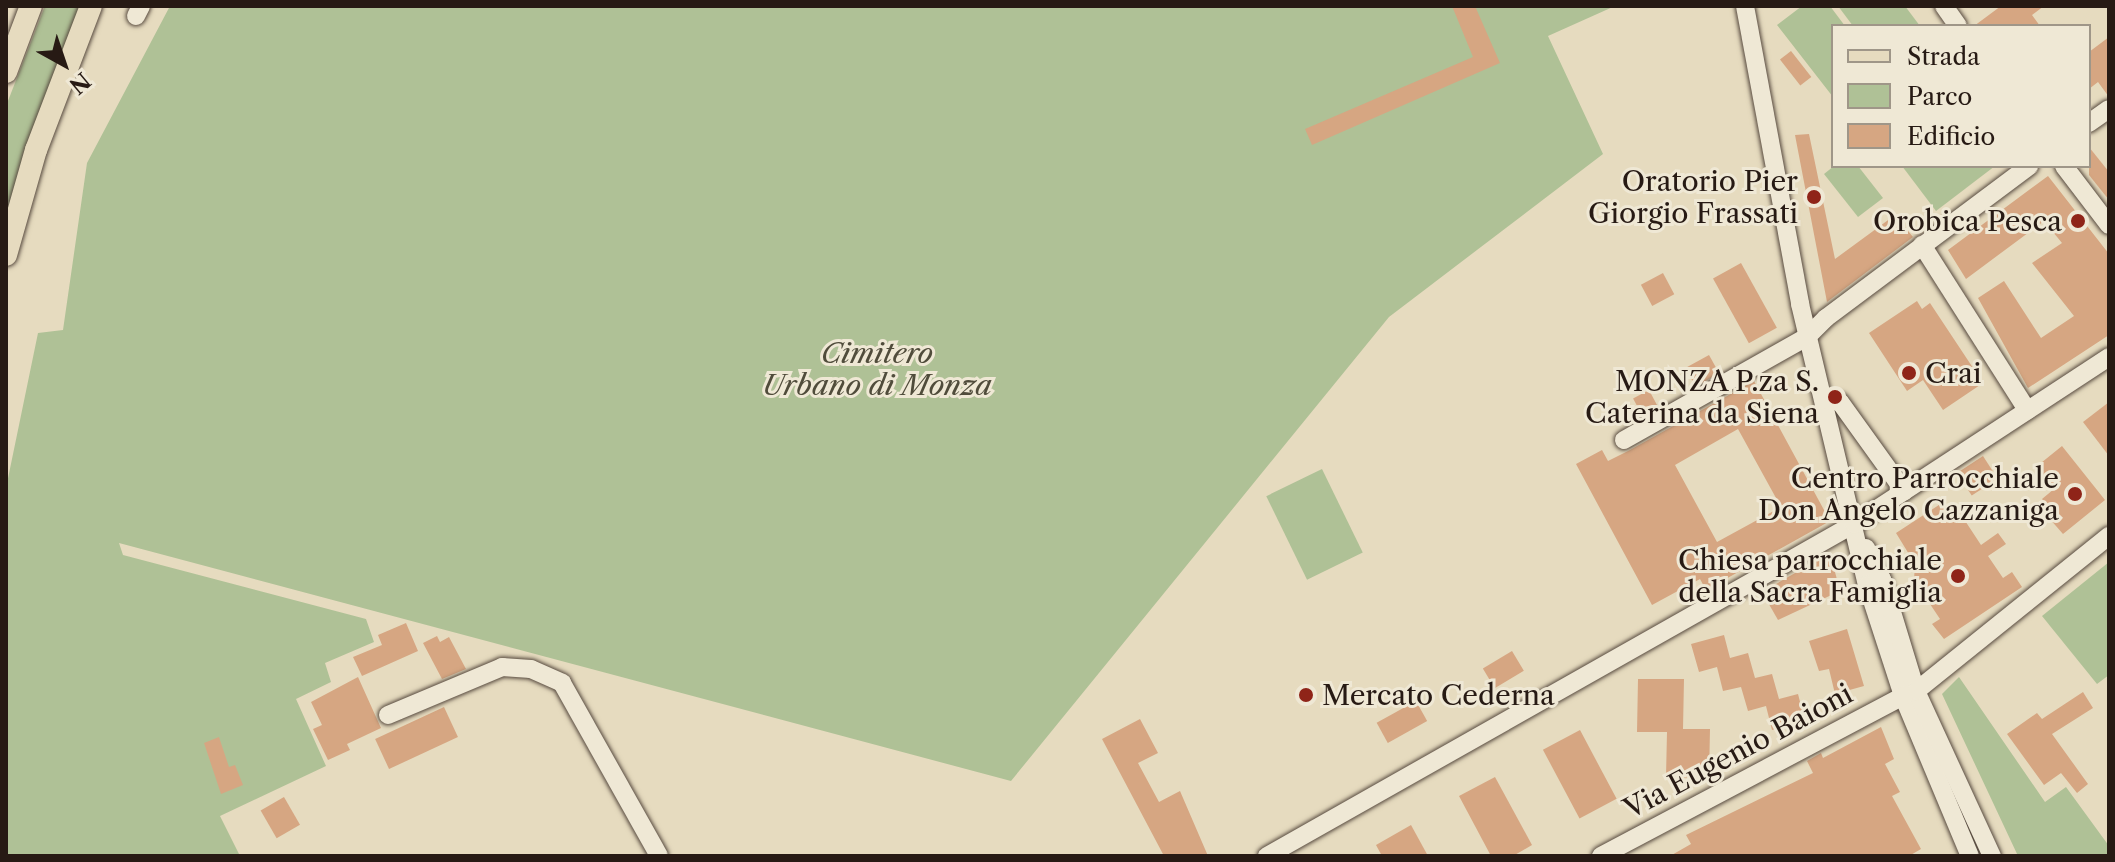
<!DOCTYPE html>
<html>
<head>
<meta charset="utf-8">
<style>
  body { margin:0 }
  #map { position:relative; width:2115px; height:862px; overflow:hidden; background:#e6dbbf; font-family:"Libre Caslon Text",serif }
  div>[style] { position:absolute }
  .green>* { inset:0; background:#afc196; transform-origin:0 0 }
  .building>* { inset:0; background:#d6a682; transform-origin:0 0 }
  .roads { filter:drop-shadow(0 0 2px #574a3f) drop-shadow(0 0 2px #574a3f) }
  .minor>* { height:18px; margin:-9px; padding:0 9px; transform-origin:9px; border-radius:9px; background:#efe8d5 }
  .major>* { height:22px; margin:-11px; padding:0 11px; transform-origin:11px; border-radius:11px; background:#e6dbbf }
  .dots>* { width:22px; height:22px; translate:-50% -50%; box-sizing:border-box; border:4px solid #efe8d5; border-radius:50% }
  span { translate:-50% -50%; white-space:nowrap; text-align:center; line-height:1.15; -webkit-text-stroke:6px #efe8d5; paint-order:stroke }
  .poi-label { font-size:28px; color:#271a14 }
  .right { translate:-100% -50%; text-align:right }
  .left { translate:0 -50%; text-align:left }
  .park-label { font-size:28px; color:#504c3b; font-style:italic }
  .street-label { font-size:28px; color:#271a14 }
  .frame { position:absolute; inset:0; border:8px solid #271a14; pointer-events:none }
  .legend { position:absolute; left:1831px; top:24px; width:260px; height:144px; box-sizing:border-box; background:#efe8d5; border:2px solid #9f9688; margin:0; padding:10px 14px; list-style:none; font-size:24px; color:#271a14 }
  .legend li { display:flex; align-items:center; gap:16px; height:40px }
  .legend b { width:40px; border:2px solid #9f9688 }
  .north { position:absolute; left:24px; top:24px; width:80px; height:80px; -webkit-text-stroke:6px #efe8d5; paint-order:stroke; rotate:140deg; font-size:22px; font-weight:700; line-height:32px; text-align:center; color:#271a14 }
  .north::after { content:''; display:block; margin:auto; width:28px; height:36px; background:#271a14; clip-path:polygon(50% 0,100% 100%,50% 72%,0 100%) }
</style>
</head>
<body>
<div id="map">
  <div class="green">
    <div style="clip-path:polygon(45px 6px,81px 6px,6px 225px,6px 106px)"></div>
    <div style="clip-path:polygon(170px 6px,1615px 6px,1548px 36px,1603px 154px,1389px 317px,1011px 781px,119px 543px,123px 555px,366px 619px,374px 642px,325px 663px,331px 682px,296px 699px,326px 766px,220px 816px,240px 856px,6px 856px,6px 488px,38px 333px,63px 330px,87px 163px)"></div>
    <div style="clip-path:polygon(1802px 6px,1830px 6px,1845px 26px,1833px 26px,1833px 97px,1777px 25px)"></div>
    <div style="clip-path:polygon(1838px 6px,1905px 6px,1920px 26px,1853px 26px)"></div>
    <div style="clip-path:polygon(1834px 166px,1858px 166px,1883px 198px,1858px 217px,1824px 174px)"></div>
    <div style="clip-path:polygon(1902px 166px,1995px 166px,1936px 211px)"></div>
    <div style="left:1322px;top:469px;width:93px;height:62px;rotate:64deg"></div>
    <div style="clip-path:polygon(2109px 562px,2109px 675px,2097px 684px,2042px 616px)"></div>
    <div style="clip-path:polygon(1959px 677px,2045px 802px,2066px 787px,2109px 846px,2109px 856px,2018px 856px,1942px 694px)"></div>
  </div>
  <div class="building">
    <div style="clip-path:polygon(1452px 6px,1475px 6px,1500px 63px,1312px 145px,1305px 129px,1473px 57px)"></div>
    <div style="clip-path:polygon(2001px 6px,2044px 6px,2032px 15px,2040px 26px,1974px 26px)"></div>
    <div style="clip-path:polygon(2109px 37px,2109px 97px,2098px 82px,2089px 89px,2089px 52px)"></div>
    <div style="left:1791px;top:51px;width:33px;height:14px;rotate:52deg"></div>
    <div style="clip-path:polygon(1809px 134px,1835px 259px,1895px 215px,1913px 237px,1827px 302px,1795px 135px)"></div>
    <div style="clip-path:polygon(2089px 147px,2109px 172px,2109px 200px,2089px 175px)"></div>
    <div style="clip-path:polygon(2048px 176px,2109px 254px,2109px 335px,2028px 388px,1978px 298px,2004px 281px,2041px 338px,2074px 316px,2032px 263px,2062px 243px,2044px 221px,1966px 279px,1948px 250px)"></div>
    <div style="left:1741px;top:263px;width:74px;height:32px;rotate:61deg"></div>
    <div style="left:1663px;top:273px;width:24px;height:25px;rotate:62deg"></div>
    <div style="clip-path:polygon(1917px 301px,1922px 309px,1930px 303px,1983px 383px,1943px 410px,1923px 380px,1907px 391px,1869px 333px)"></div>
    <div style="left:1709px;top:355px;width:21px;height:27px;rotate:61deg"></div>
    <div style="clip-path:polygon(evenodd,1754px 381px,1830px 521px,1706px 590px,1700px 579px,1652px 605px,1576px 464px,1602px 450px,1608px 461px,1630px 450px,1754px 381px,1738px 429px,1781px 507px,1717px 542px,1675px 465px,1738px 429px)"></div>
    <div style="left:1649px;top:390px;width:19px;height:18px;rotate:62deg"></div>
    <div style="clip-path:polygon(2109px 402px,2109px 456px,2083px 422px)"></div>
    <div style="clip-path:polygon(2062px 446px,2105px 500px,2063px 534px,2042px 510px,2048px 506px,2042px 499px,2054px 489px,2036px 467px)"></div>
    <div style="left:1983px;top:456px;width:27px;height:31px;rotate:57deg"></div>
    <div style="clip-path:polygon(1942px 503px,1947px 512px,1956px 507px,1981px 545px,1998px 533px,2006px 544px,1988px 556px,2003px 578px,2012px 572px,2022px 587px,1944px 639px,1932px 624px,1940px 619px,1914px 580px,1915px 564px,1896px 533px)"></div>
    <div style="clip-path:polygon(1830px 553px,1840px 591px,1778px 620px,1762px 592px)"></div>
    <div style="clip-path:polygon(406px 623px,418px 651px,362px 676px,353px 657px,382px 645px,378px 635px)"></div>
    <div style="clip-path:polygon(1847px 629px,1864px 686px,1835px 694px,1829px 669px,1819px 671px,1809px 641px)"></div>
    <div style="clip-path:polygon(1724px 635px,1730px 658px,1748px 653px,1755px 678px,1772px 674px,1779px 699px,1798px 694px,1805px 721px,1772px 730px,1766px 706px,1748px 711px,1741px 687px,1723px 691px,1717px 667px,1699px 672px,1691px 644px)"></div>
    <div style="clip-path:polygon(437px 636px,440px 642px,449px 637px,466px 669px,442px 679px,423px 643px)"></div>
    <div style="left:1512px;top:651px;width:23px;height:34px;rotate:59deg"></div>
    <div style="clip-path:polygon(358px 677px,381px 728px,347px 744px,350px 750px,328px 760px,313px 729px,322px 725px,311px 702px)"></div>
    <div style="clip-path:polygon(1638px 679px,1684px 679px,1683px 729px,1710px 729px,1709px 778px,1666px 777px,1667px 732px,1637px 732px)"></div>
    <div style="clip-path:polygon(2083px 692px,2093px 708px,2052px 734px,2088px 784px,2077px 793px,2061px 773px,2044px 785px,2007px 734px,2037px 713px,2042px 719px)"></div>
    <div style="left:1416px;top:701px;width:23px;height:45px;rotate:61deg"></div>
    <div style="left:444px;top:707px;width:33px;height:76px;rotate:65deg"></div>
    <div style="clip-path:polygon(1140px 719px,1158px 753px,1138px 763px,1159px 802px,1180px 791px,1208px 856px,1164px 856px,1102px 739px)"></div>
    <div style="clip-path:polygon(1881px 727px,1894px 759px,1885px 764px,1900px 792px,1892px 796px,1921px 849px,1909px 856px,1670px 856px,1691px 844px,1686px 835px,1813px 773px,1807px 761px,1821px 753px,1823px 758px)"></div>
    <div style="left:1580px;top:730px;width:78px;height:42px;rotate:62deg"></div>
    <div style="clip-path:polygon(219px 737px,229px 767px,235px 765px,243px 785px,221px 794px,204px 743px)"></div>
    <div style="clip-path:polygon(1495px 777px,1532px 845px,1513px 856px,1491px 856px,1459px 796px)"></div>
    <div style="left:284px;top:797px;width:32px;height:27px;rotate:60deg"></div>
    <div style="clip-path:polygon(1411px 825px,1428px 856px,1382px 856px,1376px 845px)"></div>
  </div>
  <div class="roads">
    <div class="minor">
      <div style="left:1745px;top:6px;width:303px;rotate:79.5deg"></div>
      <div style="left:1800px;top:304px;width:289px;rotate:76.6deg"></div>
      <div style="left:1867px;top:585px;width:117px;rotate:72deg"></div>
      <div style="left:1903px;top:696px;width:173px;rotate:67.3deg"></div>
      <div style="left:1944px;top:6px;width:24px;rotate:55deg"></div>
      <div style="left:136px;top:16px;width:11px;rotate:-63deg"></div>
      <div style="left:2089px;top:123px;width:24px;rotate:-35deg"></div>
      <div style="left:2064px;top:166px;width:74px;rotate:52.7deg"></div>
      <div style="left:1922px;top:245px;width:196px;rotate:57.5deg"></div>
      <div style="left:1824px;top:399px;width:16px;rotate:11deg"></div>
      <div style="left:1840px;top:402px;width:110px;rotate:54.3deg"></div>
      <div style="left:1624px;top:440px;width:210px;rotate:-29.4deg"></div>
      <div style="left:1807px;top:337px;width:27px;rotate:-45deg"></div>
      <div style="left:1826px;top:318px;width:254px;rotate:-36.8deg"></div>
      <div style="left:1866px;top:548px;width:35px;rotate:63deg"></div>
      <div style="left:1882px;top:579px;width:117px;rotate:73.1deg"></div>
      <div style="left:1916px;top:691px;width:182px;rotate:65.3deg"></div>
      <div style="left:1916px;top:691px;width:248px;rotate:-38.8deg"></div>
      <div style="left:388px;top:715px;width:124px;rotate:-22.8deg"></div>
      <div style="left:502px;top:667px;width:29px;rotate:4deg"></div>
      <div style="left:531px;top:669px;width:34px;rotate:24deg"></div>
      <div style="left:562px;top:683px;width:198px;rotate:60.7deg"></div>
      <div style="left:1267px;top:856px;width:674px;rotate:-29.49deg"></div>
      <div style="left:1854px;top:524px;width:305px;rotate:-33.2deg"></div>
      <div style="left:1601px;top:856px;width:342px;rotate:-27.9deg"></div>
    </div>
    <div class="major">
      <div style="left:6px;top:72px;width:71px;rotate:-69.3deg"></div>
      <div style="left:6px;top:255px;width:109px;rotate:-74.1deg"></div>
      <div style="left:36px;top:150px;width:154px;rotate:-69.1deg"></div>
    </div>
  </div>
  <div class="dots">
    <div style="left:1814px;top:197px;background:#8f2418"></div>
    <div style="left:2078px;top:221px;background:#8f2418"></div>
    <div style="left:1909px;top:373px;background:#8f2418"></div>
    <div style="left:1835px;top:397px;background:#8f2418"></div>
    <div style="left:2075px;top:494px;background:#8f2418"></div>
    <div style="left:1958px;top:576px;background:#8f2418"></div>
    <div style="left:1306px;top:695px;background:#8f2418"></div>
  </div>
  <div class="poi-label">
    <span class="right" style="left:1798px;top:197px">Oratorio Pier<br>Giorgio Frassati</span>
    <span class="right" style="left:2062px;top:221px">Orobica Pesca</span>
    <span class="left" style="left:1925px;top:373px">Crai</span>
    <span class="right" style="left:1819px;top:397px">MONZA P.za S.<br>Caterina da Siena</span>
    <span class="right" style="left:2059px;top:494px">Centro Parrocchiale<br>Don Angelo Cazzaniga</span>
    <span class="right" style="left:1942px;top:576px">Chiesa parrocchiale<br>della Sacra Famiglia</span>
    <span class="left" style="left:1322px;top:695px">Mercato Cederna</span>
  </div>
  <div class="park-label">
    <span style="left:877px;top:369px">Cimitero<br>Urbano di Monza</span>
  </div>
  <div class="street-label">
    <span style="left:1738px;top:751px;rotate:-28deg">Via Eugenio Baioni</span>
  </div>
  <div class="frame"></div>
  <ul class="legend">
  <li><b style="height:10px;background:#e6dbbf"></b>Strada</li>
  <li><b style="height:22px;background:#afc196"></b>Parco</li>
  <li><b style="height:22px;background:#d6a682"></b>Edificio</li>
  </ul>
  <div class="north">N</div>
</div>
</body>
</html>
